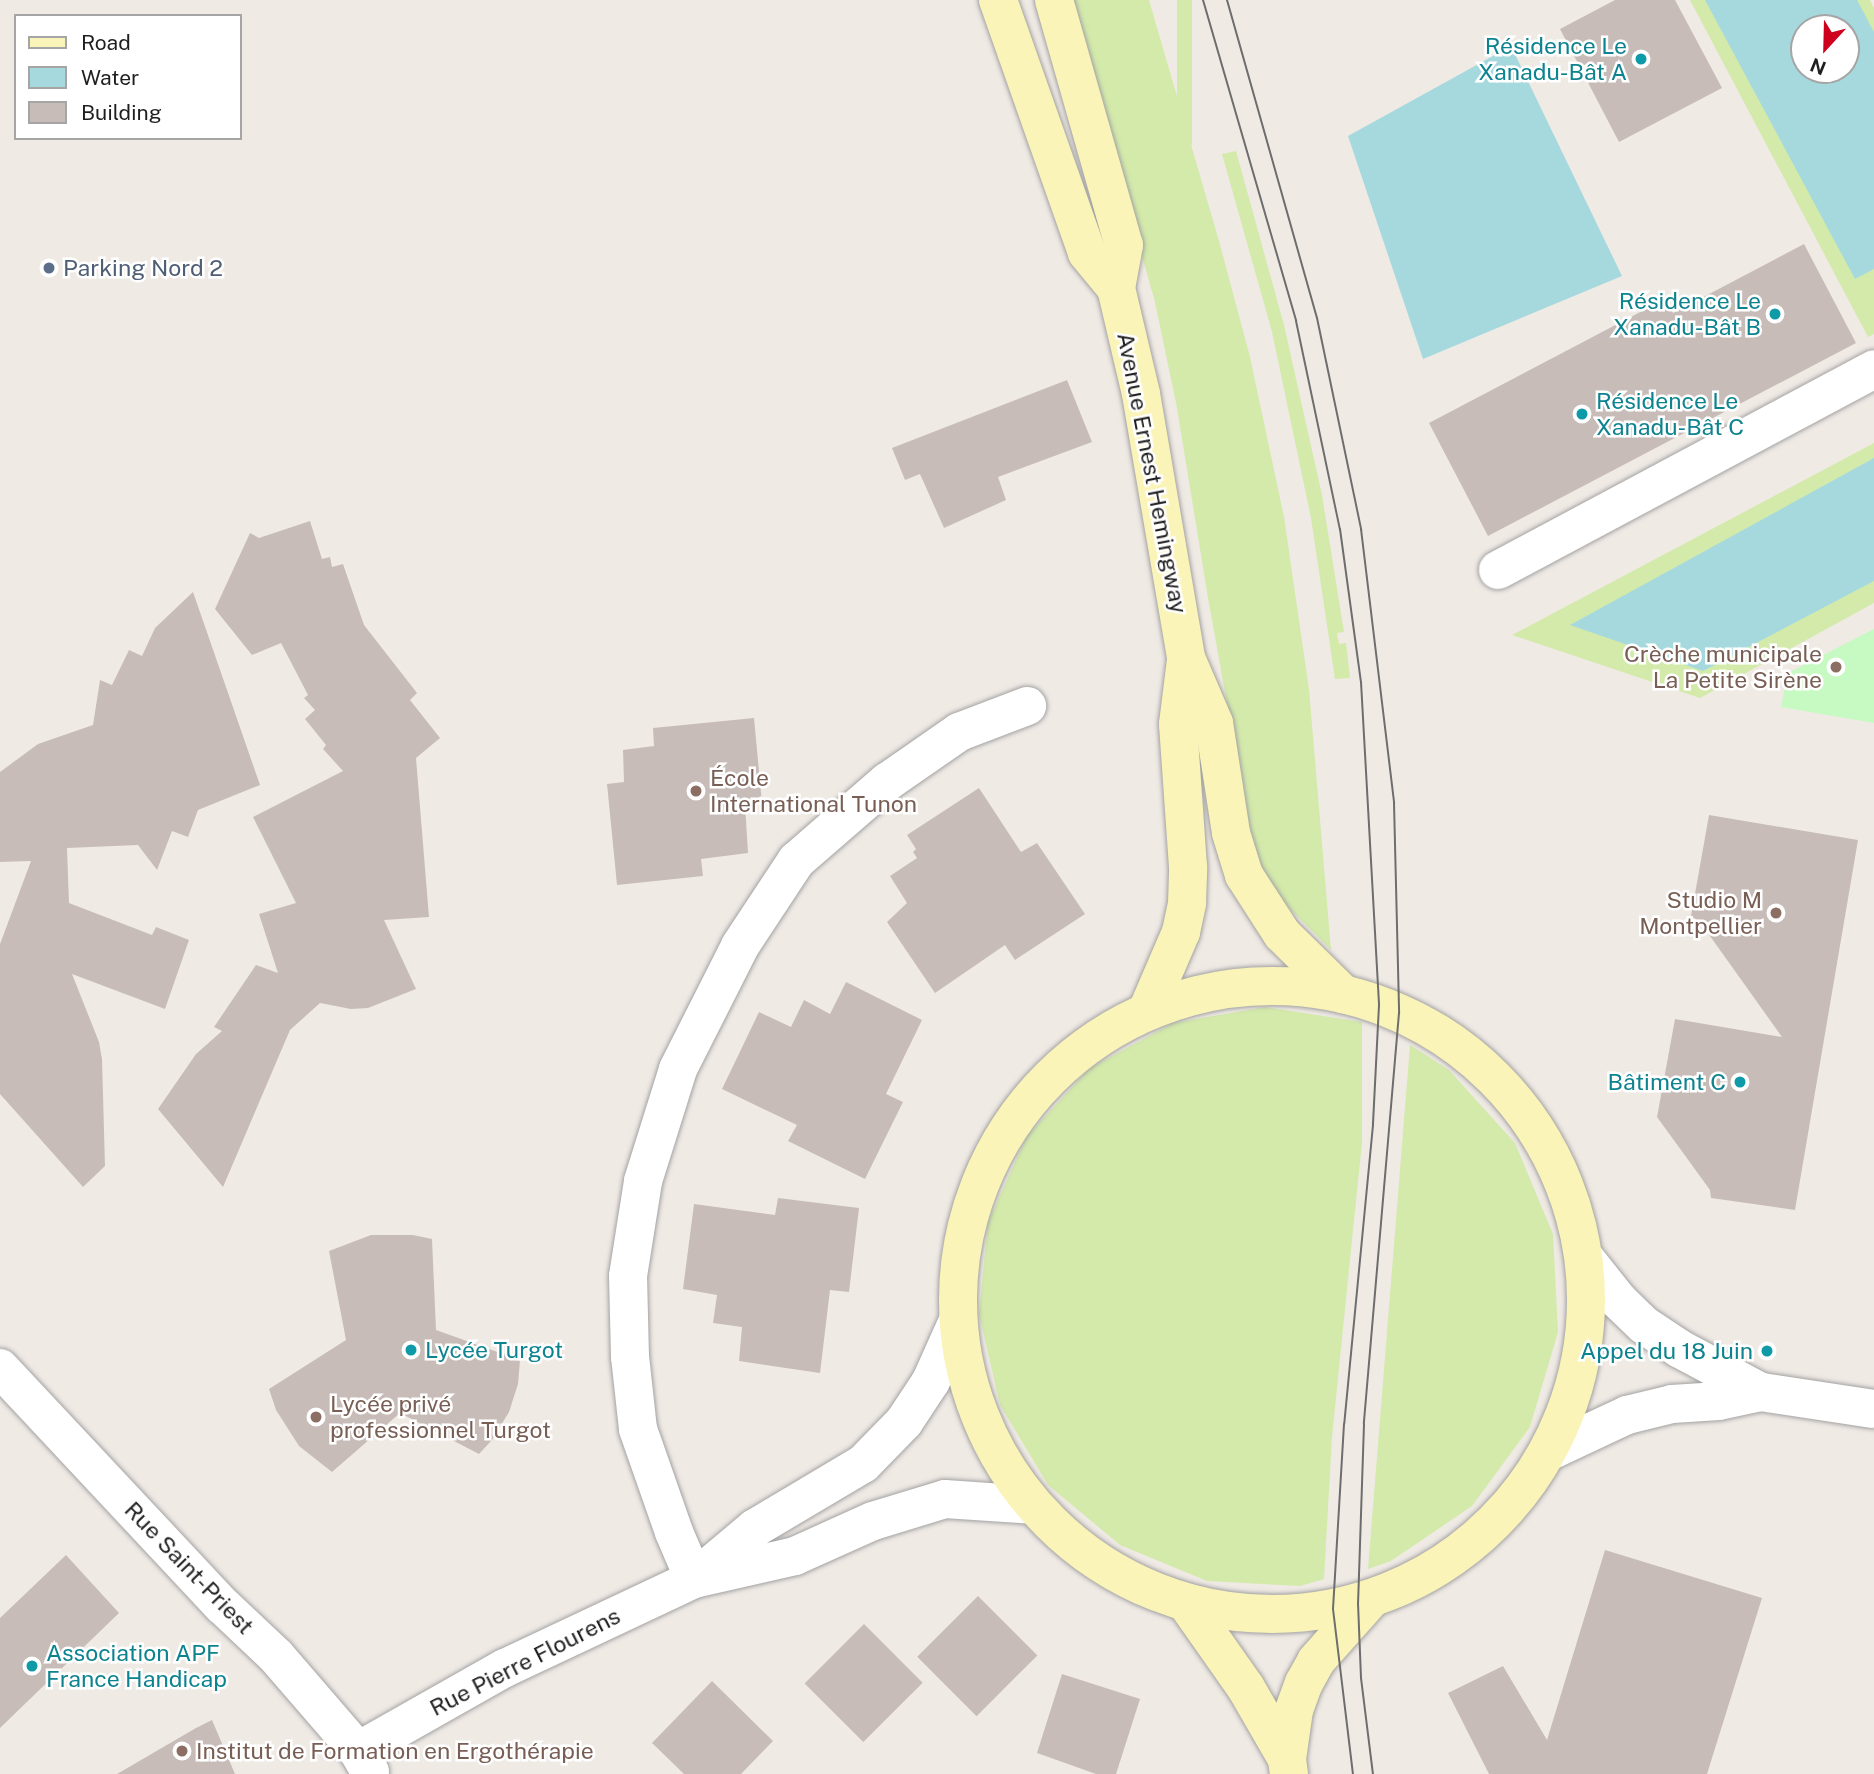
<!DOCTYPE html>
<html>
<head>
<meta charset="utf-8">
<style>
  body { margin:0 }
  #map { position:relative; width:1874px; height:1774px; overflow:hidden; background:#f0eae5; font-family:"Public Sans",sans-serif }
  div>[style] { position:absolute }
  .grass>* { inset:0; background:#d3eaab; transform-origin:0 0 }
  .park>* { inset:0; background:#c6fac2 }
  .water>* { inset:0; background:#a5d9de }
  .building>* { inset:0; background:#c7bcb8; transform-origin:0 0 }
  .roads { filter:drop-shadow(0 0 2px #a3a3a3) drop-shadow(0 0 2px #a3a3a3) }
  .minor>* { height:38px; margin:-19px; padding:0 19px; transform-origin:19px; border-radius:19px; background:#fff }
  .secondary>* { height:38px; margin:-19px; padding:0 19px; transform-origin:19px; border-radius:19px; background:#faf4b9 }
  .secondary>.ring { margin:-19px; padding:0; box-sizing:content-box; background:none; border:38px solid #faf4b9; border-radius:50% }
  .tram>* { height:2px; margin:-1px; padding:0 1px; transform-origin:1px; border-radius:1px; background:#6d6d6d }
  .dots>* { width:19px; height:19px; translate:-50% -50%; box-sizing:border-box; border:4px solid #fff; border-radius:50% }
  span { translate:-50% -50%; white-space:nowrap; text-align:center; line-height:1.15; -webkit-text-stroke:5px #fff; paint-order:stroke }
  .culture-label { font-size:23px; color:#0d838f }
  .right { translate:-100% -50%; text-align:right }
  .left { translate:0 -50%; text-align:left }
  .service-label { font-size:23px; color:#4e5e75 }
  .street-label { font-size:23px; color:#1f1f1f }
  .education-label { font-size:23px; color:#785e54 }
  .legend { position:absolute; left:14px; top:14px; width:228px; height:126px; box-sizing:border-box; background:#fff; border:2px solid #a5a5a5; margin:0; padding:9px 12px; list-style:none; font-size:21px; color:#1f1f1f }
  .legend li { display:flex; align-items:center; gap:14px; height:35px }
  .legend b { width:35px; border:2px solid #a5a5a5 }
  .north { position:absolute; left:1790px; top:14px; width:70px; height:70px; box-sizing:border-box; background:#fff; border:2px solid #a5a5a5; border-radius:50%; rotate:202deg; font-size:19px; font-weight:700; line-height:28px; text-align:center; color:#1f1f1f }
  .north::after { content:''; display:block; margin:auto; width:24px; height:32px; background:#ce001e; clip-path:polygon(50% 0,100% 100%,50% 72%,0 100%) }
</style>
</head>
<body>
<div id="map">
  <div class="grass">
    <div style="clip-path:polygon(1069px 0,1149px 0,1219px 241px,1250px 357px,1284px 517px,1309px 689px,1331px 950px,1271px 890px,1259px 866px,1249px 826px,1208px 598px,1177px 408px,1155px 302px)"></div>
    <div style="left:1177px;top:0;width:15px;height:145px"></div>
    <div style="clip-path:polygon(evenodd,1690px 0,1870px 0,1874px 8px,1874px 334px,1868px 337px,1690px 0,1804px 28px,1846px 28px,1846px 70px,1804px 70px,1804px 28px)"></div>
    <div style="clip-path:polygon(1236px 151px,1284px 325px,1322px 495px,1344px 632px,1337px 633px,1339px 644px,1346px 643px,1350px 678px,1335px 679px,1311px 518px,1272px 332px,1222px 154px)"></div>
    <div style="clip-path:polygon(1874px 443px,1874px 603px,1700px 698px,1512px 635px)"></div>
    <div style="clip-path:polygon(1265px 1007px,1362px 1022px,1362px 1142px,1332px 1437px,1324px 1579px,1300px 1586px,1207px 1581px,1120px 1545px,1048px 1485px,1000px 1405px,979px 1314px,988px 1222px,1027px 1136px,1090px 1068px,1173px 1023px)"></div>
    <div style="clip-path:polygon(1410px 1045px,1449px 1070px,1515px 1143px,1553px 1234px,1558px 1332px,1530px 1427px,1472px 1506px,1391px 1561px,1368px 1569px)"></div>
  </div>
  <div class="park">
    <div style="clip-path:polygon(1874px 629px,1874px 723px,1781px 707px,1788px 673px)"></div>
  </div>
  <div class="water">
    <div style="clip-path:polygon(evenodd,1705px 0,1857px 0,1874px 32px,1874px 269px,1855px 279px,1705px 0,1804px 28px,1846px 28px,1846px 70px,1804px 70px,1804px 28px)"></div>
    <div style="clip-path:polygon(1511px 46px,1622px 276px,1423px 359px,1348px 136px)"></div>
    <div style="clip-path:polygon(1874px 458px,1874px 581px,1703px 671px,1570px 625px)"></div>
  </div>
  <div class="building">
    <div style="clip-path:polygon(1615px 0,1675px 0,1722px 88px,1619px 142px,1560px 29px)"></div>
    <div style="clip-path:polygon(1804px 244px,1856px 343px,1488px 536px,1429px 423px,1665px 299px,1673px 313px)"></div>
    <div style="clip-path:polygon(1067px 380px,1092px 442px,998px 477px,1006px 500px,944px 528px,920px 474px,905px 480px,892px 448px)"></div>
    <div style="clip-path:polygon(310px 521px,322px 559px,330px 557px,332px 567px,343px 564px,364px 625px,417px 693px,410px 700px,440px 738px,416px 758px,429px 917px,384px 920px,416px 989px,368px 1008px,351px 1009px,320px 1003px,290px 1030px,223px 1187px,158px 1109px,196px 1054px,222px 1031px,214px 1027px,256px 965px,278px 973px,259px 914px,296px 903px,253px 817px,343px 771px,323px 749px,326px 745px,305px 719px,315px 710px,304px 698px,308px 695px,281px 643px,252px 655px,215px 609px,250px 533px,259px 538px)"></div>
    <div style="clip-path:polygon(193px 592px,260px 785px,198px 810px,188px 837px,172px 831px,157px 870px,138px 845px,67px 848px,69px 903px,152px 935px,156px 927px,189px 940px,165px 1009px,72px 974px,99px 1042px,102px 1059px,105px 1166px,83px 1187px,0 1094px,0 944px,31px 861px,0 862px,0 772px,38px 744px,93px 725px,100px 680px,112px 685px,129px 650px,142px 656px,155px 628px)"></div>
    <div style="clip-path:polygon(754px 718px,762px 803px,745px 804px,748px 853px,701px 859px,703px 876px,617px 885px,607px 784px,624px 782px,623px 750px,654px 746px,653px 728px)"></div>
    <div style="clip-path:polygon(979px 788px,1021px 852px,1037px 843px,1085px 914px,1015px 960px,1005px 945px,935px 993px,887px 922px,907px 903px,890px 876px,917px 858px,913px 852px,916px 849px,907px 835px)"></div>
    <div style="clip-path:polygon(1709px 815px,1858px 840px,1795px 1210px,1711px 1198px,1710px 1190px,1657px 1117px,1675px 1019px,1782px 1037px,1700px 922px,1691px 916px)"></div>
    <div style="clip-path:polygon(846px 982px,922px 1020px,886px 1094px,903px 1102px,865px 1179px,788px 1141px,797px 1125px,722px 1089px,759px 1012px,791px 1027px,804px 1000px,830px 1014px)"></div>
    <div style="clip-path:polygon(778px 1198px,859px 1208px,849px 1292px,830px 1290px,820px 1373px,739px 1361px,742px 1327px,713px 1323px,717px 1295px,683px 1289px,694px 1204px,775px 1215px)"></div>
    <div style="clip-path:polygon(371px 1235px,413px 1235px,432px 1239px,436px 1330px,520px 1360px,518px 1384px,509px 1412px,492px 1440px,479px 1454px,400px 1413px,332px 1472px,299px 1446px,276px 1410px,269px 1389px,346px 1340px,329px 1251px)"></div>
    <div style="clip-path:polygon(1605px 1550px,1762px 1598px,1707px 1774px,1489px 1774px,1448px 1693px,1503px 1666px,1547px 1740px)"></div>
    <div style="clip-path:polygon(66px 1555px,119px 1613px,0 1728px,0 1618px)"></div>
    <div style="left:978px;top:1596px;width:84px;height:86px;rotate:45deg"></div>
    <div style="left:864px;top:1624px;width:83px;height:84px;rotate:45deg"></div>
    <div style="clip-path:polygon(1062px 1674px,1140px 1699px,1116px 1774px,1096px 1774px,1037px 1753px)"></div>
    <div style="clip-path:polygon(712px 1681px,773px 1741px,741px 1774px,684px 1774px,652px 1743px)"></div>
    <div style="clip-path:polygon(212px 1720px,235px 1774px,117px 1774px,196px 1728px)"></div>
  </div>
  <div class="roads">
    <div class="minor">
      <div style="left:1498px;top:570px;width:426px;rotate:-28.1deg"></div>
      <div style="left:1584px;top:1257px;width:56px;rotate:51.5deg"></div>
      <div style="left:1619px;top:1301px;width:35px;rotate:44deg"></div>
      <div style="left:1644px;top:1325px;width:43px;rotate:33.7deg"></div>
      <div style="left:1680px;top:1349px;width:92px;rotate:28deg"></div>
      <div style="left:1761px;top:1392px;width:114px;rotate:8.6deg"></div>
      <div style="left:0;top:1368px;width:326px;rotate:46.9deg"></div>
      <div style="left:223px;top:1606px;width:73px;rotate:43.3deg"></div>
      <div style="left:276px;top:1656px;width:125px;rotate:49.2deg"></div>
      <div style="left:358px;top:1751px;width:24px;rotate:60deg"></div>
      <div style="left:1548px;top:1452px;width:87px;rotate:-25.1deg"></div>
      <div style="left:1627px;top:1415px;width:46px;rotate:-13.7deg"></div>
      <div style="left:1672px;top:1404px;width:47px;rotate:-3.7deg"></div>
      <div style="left:1719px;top:1401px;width:43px;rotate:-12.1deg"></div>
      <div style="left:699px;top:1575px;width:73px;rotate:-40deg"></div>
      <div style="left:755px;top:1528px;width:126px;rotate:-30.7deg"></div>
      <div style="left:863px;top:1464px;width:59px;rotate:-45.7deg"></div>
      <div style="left:904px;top:1422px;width:49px;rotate:-56.6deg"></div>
      <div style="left:931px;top:1381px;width:64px;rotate:-65.9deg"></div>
      <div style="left:694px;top:1579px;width:51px;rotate:-113.1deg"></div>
      <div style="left:674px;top:1532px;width:109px;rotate:-109.3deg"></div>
      <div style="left:638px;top:1429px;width:72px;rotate:-96.3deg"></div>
      <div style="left:630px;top:1357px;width:81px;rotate:-91.4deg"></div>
      <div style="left:628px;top:1276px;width:96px;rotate:-81deg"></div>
      <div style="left:643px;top:1181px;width:117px;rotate:-72.6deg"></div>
      <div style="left:678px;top:1069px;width:138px;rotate:-63.2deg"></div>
      <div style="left:740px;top:946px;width:102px;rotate:-56.6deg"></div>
      <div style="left:796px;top:861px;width:121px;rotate:-41deg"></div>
      <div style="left:887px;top:782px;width:88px;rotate:-34.8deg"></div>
      <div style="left:959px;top:732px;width:73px;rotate:-20.9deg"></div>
      <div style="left:358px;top:1751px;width:169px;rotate:-29.5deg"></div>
      <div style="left:505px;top:1668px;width:209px;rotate:-25.2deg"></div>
      <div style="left:694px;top:1579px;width:104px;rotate:-12.8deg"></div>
      <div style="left:795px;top:1556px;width:85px;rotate:-24.2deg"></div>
      <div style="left:873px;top:1521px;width:75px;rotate:-17deg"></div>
      <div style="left:945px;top:1499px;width:87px;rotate:3.9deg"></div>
    </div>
    <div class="secondary">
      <div style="left:998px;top:0;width:268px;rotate:70.6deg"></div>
      <div style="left:1087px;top:253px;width:45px;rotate:50.4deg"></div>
      <div style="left:1054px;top:0;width:255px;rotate:74.1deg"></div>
      <div style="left:1124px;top:245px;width:44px;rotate:100.5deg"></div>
      <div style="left:1116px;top:288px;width:109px;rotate:76.7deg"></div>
      <div style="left:1141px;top:394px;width:268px;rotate:80.3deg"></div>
      <div style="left:1186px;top:658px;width:71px;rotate:66.7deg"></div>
      <div style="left:1214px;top:723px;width:111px;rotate:81.2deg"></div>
      <div style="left:1231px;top:833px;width:44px;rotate:72.8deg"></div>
      <div style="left:1244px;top:875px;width:70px;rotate:57.2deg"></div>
      <div style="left:1282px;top:934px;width:86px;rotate:44.5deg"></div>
      <div class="ring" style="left:958px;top:986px;width:590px;height:590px"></div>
      <div style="left:1147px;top:1011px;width:86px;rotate:-66.7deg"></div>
      <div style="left:1181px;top:932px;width:30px;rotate:-78deg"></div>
      <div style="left:1187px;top:903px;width:36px;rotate:-88deg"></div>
      <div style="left:1188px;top:867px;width:143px;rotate:-94deg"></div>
      <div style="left:1178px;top:724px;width:64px;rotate:-82.9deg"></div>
      <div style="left:1187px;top:1604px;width:103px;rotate:54.9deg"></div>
      <div style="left:1246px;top:1688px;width:82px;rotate:60deg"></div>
      <div style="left:1289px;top:1774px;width:15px;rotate:-98deg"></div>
      <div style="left:1287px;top:1759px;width:49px;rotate:-81.9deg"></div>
      <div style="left:1294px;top:1710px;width:29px;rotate:-70deg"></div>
      <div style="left:1304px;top:1683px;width:25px;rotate:-61deg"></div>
      <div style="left:1316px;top:1661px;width:83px;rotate:-48.4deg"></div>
    </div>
  </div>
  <div class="tram">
    <div style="left:1203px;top:0;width:334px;rotate:73.8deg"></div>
    <div style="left:1296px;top:321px;width:213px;rotate:78.1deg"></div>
    <div style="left:1340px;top:529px;width:154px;rotate:82.2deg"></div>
    <div style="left:1361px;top:682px;width:324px;rotate:86.8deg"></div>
    <div style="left:1379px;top:1005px;width:120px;rotate:92.9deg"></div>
    <div style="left:1373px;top:1125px;width:300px;rotate:95.5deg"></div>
    <div style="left:1344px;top:1424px;width:185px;rotate:93.4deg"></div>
    <div style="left:1333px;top:1609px;width:166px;rotate:83.1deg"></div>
    <div style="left:1227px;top:0;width:330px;rotate:74.2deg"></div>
    <div style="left:1317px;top:318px;width:216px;rotate:78.2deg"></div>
    <div style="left:1361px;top:529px;width:276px;rotate:83.1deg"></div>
    <div style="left:1394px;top:803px;width:210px;rotate:88.6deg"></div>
    <div style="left:1399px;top:1013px;width:412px;rotate:94.9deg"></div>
    <div style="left:1364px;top:1424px;width:179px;rotate:91.9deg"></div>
    <div style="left:1358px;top:1603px;width:75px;rotate:87.7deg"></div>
    <div style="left:1361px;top:1678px;width:97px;rotate:82.9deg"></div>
  </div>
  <div class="dots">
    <div style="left:1641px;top:59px;background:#0f9aa8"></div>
    <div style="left:49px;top:268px;background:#5c6f8a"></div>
    <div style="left:1775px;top:314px;background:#0f9aa8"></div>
    <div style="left:1582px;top:414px;background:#0f9aa8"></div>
    <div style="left:1836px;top:667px;background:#8d6e63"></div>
    <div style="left:696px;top:791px;background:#8d6e63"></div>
    <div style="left:1776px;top:913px;background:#8d6e63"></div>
    <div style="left:1740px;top:1082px;background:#0f9aa8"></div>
    <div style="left:411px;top:1350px;background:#0f9aa8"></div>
    <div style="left:1767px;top:1351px;background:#0f9aa8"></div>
    <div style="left:316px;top:1417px;background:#8d6e63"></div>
    <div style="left:32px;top:1666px;background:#0f9aa8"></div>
    <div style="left:182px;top:1751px;background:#8d6e63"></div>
  </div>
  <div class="culture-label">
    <span class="right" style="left:1627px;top:59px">Résidence Le<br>Xanadu-Bât A</span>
    <span class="right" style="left:1761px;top:314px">Résidence Le<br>Xanadu-Bât B</span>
    <span class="left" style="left:1596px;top:414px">Résidence Le<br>Xanadu-Bât C</span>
    <span class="right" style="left:1726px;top:1082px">Bâtiment C</span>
    <span class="left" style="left:425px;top:1350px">Lycée Turgot</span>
    <span class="right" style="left:1753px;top:1351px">Appel du 18 Juin</span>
    <span class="left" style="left:46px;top:1666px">Association APF<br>France Handicap</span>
  </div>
  <div class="service-label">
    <span class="left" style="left:63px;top:268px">Parking Nord 2</span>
  </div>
  <div class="street-label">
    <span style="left:1152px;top:473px;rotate:79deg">Avenue Ernest Hemingway</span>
    <span style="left:189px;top:1568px;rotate:46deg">Rue Saint-Priest</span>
    <span style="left:525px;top:1662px;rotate:-27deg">Rue Pierre Flourens</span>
  </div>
  <div class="education-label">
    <span class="right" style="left:1822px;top:667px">Crèche municipale<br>La Petite Sirène</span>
    <span class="left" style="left:710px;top:791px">École<br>International Tunon</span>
    <span class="right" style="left:1762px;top:913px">Studio M<br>Montpellier</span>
    <span class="left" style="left:330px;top:1417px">Lycée privé<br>professionnel Turgot</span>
    <span class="left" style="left:196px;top:1751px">Institut de Formation en Ergothérapie</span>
  </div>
  <ul class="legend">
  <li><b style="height:9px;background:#faf4b9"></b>Road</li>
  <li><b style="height:19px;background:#a5d9de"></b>Water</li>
  <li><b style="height:19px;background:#c7bcb8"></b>Building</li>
  </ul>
  <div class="north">N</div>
</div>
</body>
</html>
